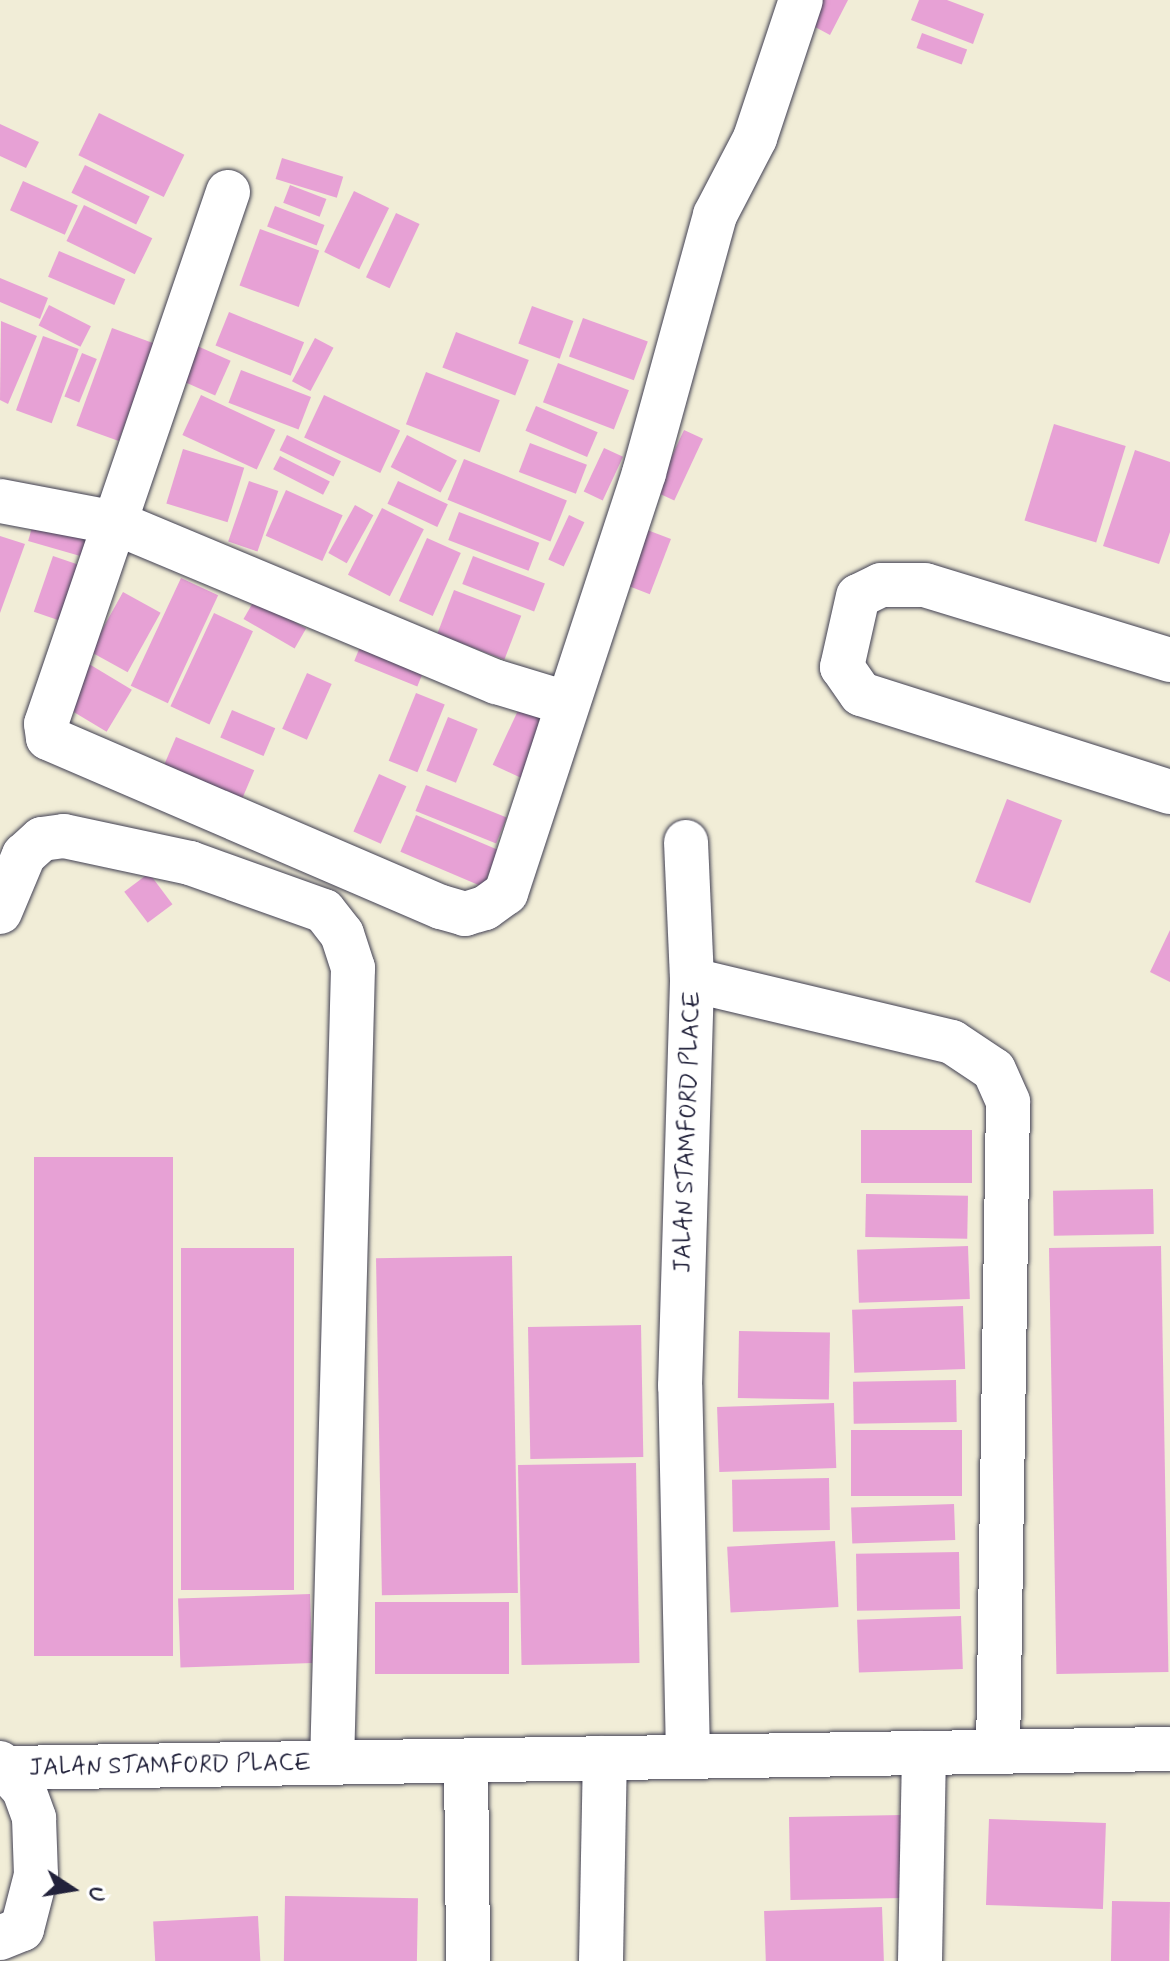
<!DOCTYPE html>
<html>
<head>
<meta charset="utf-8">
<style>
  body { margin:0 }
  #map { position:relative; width:1170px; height:1961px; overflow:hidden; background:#f1edd7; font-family:Mynerve,sans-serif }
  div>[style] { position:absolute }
  .building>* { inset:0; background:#e7a1d5; transform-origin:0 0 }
  .roads { filter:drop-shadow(0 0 2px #414052) drop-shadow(0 0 2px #414052) }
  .minor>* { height:44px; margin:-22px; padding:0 22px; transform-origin:22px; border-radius:22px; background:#fff }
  span { translate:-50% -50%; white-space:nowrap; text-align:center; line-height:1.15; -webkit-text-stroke:6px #fff; paint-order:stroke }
  .street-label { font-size:24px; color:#22223b }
  .north { position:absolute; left:32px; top:1849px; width:80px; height:80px; -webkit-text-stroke:6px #fff; paint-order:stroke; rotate:102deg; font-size:22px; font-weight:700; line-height:32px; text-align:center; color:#22223b }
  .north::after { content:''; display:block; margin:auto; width:28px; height:36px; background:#22223b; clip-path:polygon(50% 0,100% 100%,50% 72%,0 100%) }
</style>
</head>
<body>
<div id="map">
  <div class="building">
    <div style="clip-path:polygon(814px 0,848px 0,830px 35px,804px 21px)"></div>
    <div style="clip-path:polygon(919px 0,947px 0,984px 14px,973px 44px,911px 20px)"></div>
    <div style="left:922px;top:33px;width:48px;height:16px;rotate:20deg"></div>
    <div style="left:99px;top:113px;width:95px;height:47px;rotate:26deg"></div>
    <div style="clip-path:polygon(0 124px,39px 142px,26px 168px,0 156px)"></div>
    <div style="left:282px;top:158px;width:64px;height:22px;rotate:17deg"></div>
    <div style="left:85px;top:165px;width:72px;height:31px;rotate:26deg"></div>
    <div style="left:23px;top:181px;width:60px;height:32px;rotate:24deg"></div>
    <div style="left:290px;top:185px;width:39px;height:19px;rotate:21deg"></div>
    <div style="left:354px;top:191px;width:39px;height:68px;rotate:26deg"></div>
    <div style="left:84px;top:205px;width:76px;height:40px;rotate:26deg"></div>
    <div style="left:275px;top:206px;width:53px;height:22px;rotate:21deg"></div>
    <div style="left:396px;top:213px;width:26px;height:71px;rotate:25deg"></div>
    <div style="left:260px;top:229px;width:63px;height:60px;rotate:20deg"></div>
    <div style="left:59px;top:251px;width:72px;height:28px;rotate:23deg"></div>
    <div style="clip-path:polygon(0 278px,48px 298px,40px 319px,0 302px)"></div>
    <div style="left:49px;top:305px;width:47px;height:23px;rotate:27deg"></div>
    <div style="left:532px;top:306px;width:44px;height:40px;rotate:20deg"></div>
    <div style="left:229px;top:312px;width:81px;height:36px;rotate:22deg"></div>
    <div style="left:583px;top:318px;width:69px;height:41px;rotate:20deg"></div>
    <div style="clip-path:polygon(1px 321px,37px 336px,8px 404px,0 400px)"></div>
    <div style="left:112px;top:328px;width:45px;height:104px;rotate:20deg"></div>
    <div style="left:456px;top:332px;width:78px;height:38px;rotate:21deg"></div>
    <div style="left:43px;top:336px;width:38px;height:79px;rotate:20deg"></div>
    <div style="left:315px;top:338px;width:21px;height:49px;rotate:28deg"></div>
    <div style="left:195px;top:345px;width:39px;height:38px;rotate:24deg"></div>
    <div style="left:82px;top:353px;width:16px;height:47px;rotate:22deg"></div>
    <div style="left:558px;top:363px;width:76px;height:42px;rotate:21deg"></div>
    <div style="left:241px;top:370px;width:75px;height:35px;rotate:21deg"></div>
    <div style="left:426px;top:372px;width:79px;height:56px;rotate:21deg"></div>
    <div style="left:201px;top:395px;width:82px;height:44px;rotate:25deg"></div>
    <div style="left:324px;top:395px;width:84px;height:47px;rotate:25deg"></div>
    <div style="left:536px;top:406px;width:67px;height:27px;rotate:23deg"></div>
    <div style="left:1054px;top:424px;width:75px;height:101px;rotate:17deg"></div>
    <div style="left:684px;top:430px;width:21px;height:68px;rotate:25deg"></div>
    <div style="left:287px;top:435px;width:60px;height:17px;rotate:26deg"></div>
    <div style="left:407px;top:435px;width:56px;height:36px;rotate:27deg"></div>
    <div style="left:530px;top:443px;width:61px;height:31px;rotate:21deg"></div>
    <div style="left:604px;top:448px;width:21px;height:48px;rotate:25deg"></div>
    <div style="left:183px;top:449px;width:64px;height:57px;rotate:17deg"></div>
    <div style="clip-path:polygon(1135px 450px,1170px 462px,1170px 532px,1159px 564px,1103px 546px)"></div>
    <div style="left:280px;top:456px;width:56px;height:15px;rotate:27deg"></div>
    <div style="left:464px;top:459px;width:111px;height:44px;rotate:22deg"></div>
    <div style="left:249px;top:481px;width:31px;height:64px;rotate:19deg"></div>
    <div style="left:398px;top:481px;width:55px;height:25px;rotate:25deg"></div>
    <div style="left:286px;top:490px;width:62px;height:50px;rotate:24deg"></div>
    <div style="left:355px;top:505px;width:21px;height:55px;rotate:29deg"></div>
    <div style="left:382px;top:508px;width:47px;height:75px;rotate:27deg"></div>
    <div style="left:459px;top:512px;width:86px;height:30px;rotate:21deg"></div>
    <div style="left:569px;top:515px;width:17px;height:49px;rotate:25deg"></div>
    <div style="left:35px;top:517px;width:65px;height:25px;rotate:16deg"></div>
    <div style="left:642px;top:528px;width:31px;height:59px;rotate:21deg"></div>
    <div style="clip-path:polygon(0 536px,25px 544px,0 613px)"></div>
    <div style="left:427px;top:538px;width:37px;height:69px;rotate:24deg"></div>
    <div style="left:53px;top:556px;width:34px;height:59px;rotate:19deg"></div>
    <div style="left:473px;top:556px;width:77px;height:30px;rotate:21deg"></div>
    <div style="left:181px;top:578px;width:41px;height:119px;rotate:25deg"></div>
    <div style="left:454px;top:590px;width:72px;height:47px;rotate:21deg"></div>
    <div style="left:123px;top:592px;width:43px;height:68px;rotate:29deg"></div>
    <div style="left:255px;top:599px;width:59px;height:23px;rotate:30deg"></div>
    <div style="left:214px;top:613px;width:43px;height:103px;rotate:25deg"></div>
    <div style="left:364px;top:637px;width:68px;height:26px;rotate:22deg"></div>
    <div style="left:89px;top:664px;width:50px;height:49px;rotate:31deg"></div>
    <div style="left:307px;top:673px;width:27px;height:61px;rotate:24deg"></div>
    <div style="left:416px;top:693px;width:31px;height:73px;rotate:22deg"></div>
    <div style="left:521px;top:704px;width:35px;height:67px;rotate:25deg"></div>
    <div style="left:232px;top:710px;width:47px;height:30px;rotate:23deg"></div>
    <div style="left:448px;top:717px;width:32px;height:58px;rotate:22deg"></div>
    <div style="left:176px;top:737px;width:85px;height:38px;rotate:23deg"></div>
    <div style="left:379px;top:774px;width:30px;height:63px;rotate:24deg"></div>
    <div style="left:426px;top:785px;width:87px;height:28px;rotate:22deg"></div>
    <div style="left:1007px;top:799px;width:59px;height:89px;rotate:21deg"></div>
    <div style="left:416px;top:815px;width:90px;height:40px;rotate:23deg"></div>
    <div style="left:149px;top:873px;width:39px;height:31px;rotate:53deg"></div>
    <div style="clip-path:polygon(1170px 930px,1170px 982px,1150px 972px)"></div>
    <div style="left:861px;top:1130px;width:111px;height:53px"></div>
    <div style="left:34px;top:1157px;width:139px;height:499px"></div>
    <div style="left:1153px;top:1189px;width:45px;height:100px;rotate:89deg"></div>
    <div style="left:866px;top:1194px;width:102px;height:43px;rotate:1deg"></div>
    <div style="left:968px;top:1246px;width:53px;height:111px;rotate:88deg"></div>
    <div style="left:1161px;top:1246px;width:426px;height:112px;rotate:89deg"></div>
    <div style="left:181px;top:1248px;width:113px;height:342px"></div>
    <div style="left:512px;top:1256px;width:337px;height:136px;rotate:89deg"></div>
    <div style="left:963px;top:1306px;width:63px;height:111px;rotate:88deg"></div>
    <div style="left:641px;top:1325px;width:132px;height:113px;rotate:89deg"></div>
    <div style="left:739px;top:1331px;width:91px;height:67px;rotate:1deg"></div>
    <div style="left:956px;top:1380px;width:42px;height:103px;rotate:89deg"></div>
    <div style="left:834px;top:1403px;width:65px;height:117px;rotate:88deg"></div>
    <div style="left:962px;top:1430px;width:66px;height:111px;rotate:90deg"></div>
    <div style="left:636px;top:1463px;width:200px;height:118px;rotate:89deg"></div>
    <div style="left:829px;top:1478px;width:52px;height:97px;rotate:89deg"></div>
    <div style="left:954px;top:1504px;width:36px;height:103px;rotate:88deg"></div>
    <div style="left:835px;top:1541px;width:66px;height:108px;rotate:87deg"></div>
    <div style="left:959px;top:1552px;width:57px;height:103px;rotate:89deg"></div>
    <div style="left:310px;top:1594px;width:69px;height:132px;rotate:88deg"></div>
    <div style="left:375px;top:1602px;width:134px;height:72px"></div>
    <div style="left:961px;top:1616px;width:53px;height:104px;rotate:88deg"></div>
    <div style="left:902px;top:1815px;width:83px;height:113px;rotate:89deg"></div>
    <div style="left:989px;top:1819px;width:117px;height:86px;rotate:2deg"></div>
    <div style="left:285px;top:1896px;width:133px;height:65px;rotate:1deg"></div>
    <div style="left:1112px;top:1901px;width:58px;height:60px;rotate:1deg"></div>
    <div style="left:882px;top:1907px;width:54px;height:118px;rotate:88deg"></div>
    <div style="left:258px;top:1916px;width:45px;height:105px;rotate:87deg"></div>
  </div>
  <div class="roads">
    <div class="minor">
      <div style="left:228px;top:192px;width:562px;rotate:108.89deg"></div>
      <div style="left:46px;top:724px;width:14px;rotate:82deg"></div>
      <div style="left:48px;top:738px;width:428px;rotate:23.3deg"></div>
      <div style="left:441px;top:907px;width:25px;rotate:16deg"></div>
      <div style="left:465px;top:914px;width:21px;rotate:-17deg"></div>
      <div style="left:485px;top:908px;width:26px;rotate:-36deg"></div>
      <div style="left:506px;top:893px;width:442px;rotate:-71.8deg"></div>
      <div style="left:644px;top:473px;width:268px;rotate:-74.6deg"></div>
      <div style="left:715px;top:215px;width:87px;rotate:-62.5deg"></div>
      <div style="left:755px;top:138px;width:145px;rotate:-71.6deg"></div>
      <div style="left:0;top:501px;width:118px;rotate:10.7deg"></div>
      <div style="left:116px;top:523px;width:413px;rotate:22.7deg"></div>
      <div style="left:497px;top:682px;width:72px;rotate:16.9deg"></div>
      <div style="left:1170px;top:660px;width:256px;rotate:-163deg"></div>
      <div style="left:925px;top:585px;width:44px;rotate:180deg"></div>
      <div style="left:881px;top:585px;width:25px;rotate:154deg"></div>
      <div style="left:858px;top:596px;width:73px;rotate:102.7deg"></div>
      <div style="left:842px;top:667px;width:33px;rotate:55deg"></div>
      <div style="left:861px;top:694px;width:324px;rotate:17.6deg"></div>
      <div style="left:686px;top:842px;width:138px;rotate:87.5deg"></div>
      <div style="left:0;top:912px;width:62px;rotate:-67.2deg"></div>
      <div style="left:24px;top:855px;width:24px;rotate:-42deg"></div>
      <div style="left:42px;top:839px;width:22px;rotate:-8deg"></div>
      <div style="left:64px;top:836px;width:129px;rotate:12.1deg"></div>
      <div style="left:190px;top:863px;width:142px;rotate:19.7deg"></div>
      <div style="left:324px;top:911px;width:29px;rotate:52deg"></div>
      <div style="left:342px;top:934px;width:36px;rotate:72deg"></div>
      <div style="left:353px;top:968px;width:795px;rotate:91.51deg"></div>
      <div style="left:688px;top:1756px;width:370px;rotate:-91.2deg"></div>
      <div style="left:680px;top:1386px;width:406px;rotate:-88.3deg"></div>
      <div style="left:692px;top:980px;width:267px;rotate:13.4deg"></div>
      <div style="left:952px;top:1042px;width:50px;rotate:33.7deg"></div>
      <div style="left:994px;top:1070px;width:35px;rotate:66deg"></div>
      <div style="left:1008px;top:1102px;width:650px;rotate:90.88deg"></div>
      <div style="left:466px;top:1761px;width:200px;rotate:89.4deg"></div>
      <div style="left:0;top:1763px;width:36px;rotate:48deg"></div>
      <div style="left:24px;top:1790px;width:30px;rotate:70deg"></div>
      <div style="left:34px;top:1818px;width:57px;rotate:88deg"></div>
      <div style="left:36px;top:1875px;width:56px;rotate:104.5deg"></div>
      <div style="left:22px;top:1929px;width:24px;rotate:158deg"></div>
      <div style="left:8px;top:1768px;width:1162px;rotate:-0.94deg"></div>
      <div style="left:601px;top:1961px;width:203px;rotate:-88.9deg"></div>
      <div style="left:920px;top:1961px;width:208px;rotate:-88.9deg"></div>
    </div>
  </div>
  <div class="street-label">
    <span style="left:688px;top:1132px;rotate:-88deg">JALAN STAMFORD PLACE</span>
    <span style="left:170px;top:1766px;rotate:-1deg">JALAN STAMFORD PLACE</span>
  </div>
  <div class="north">U</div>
</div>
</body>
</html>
